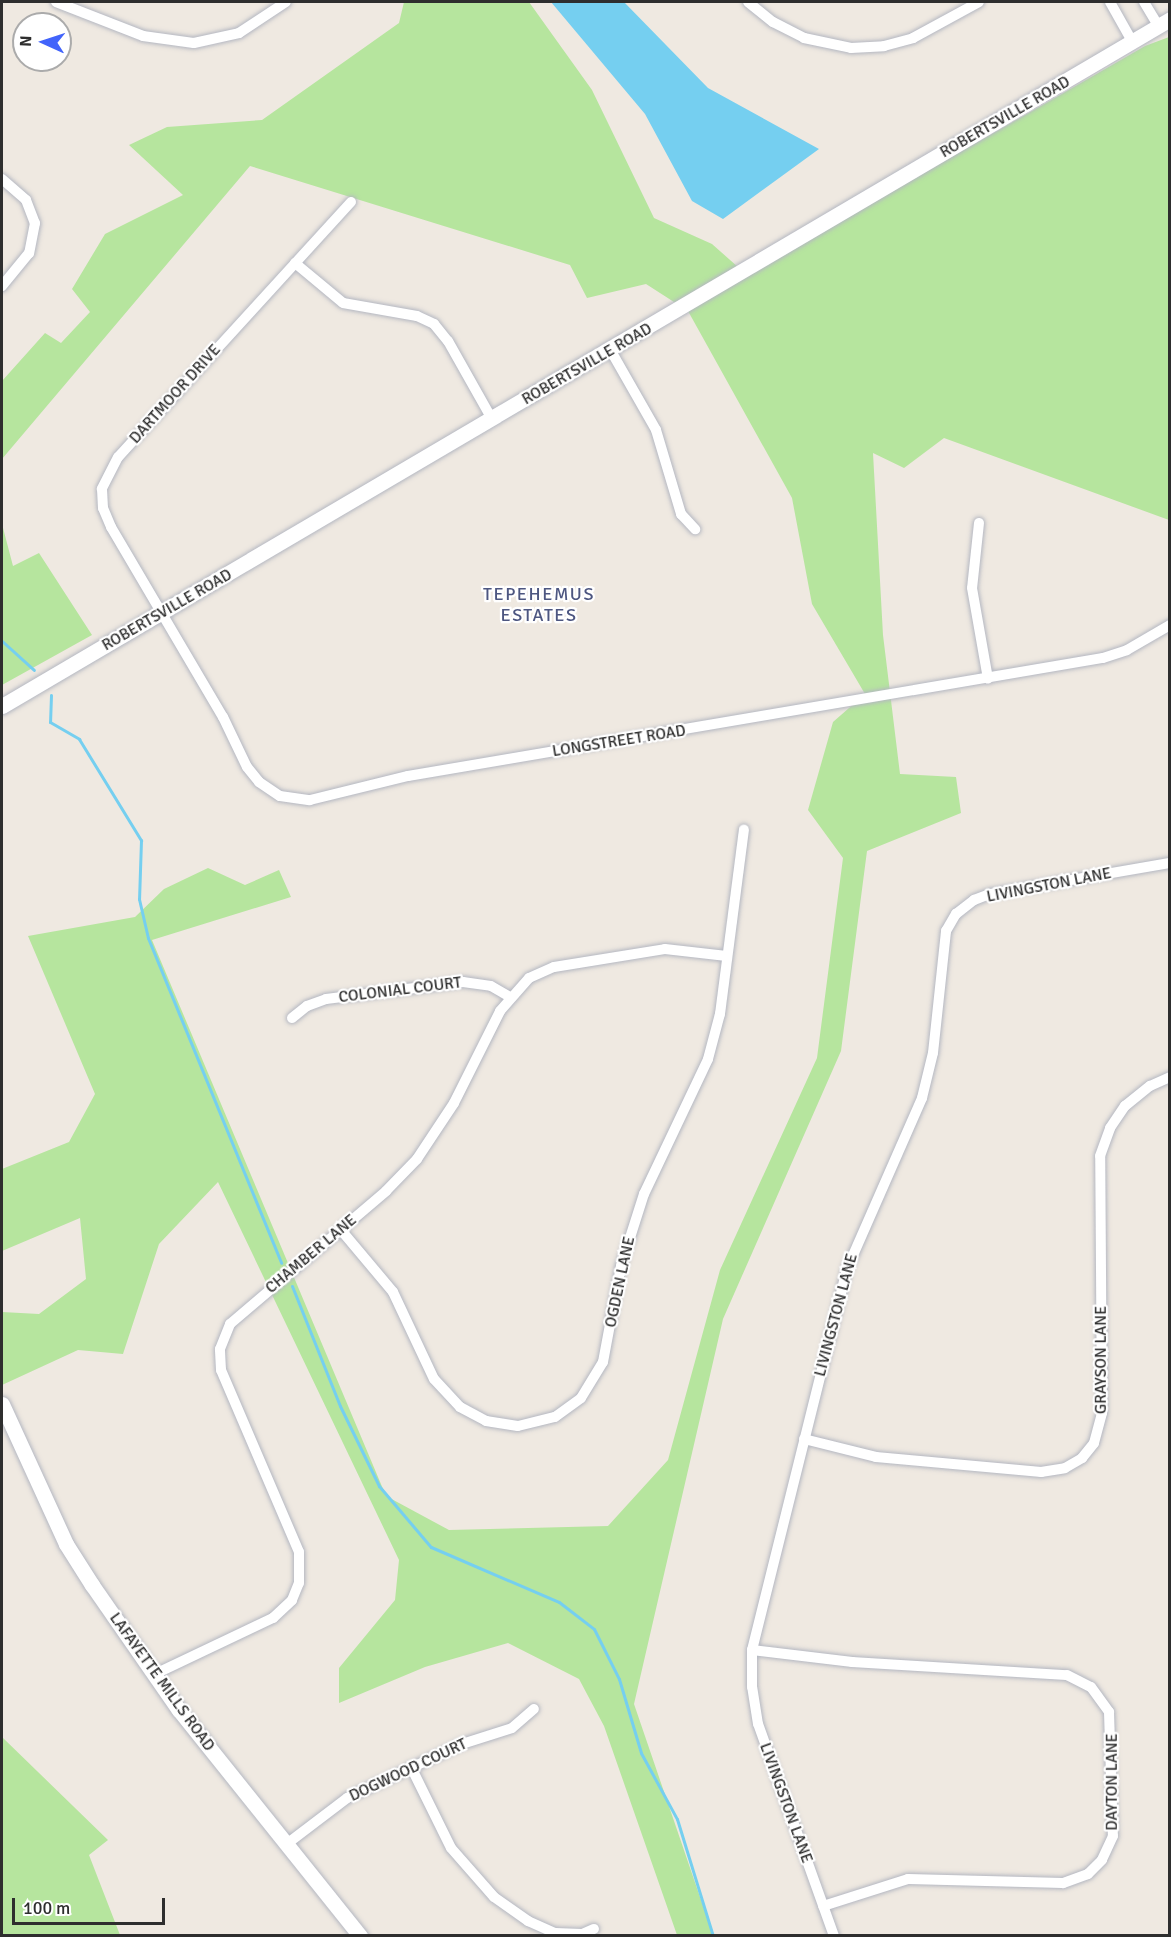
<!DOCTYPE html>
<html>
<head>
<meta charset="utf-8">
<style>
  body { margin:0 }
  #map { position:relative; width:1171px; height:1937px; overflow:hidden; background:#efe9e1; font-family:Signika,sans-serif }
  div>[style] { position:absolute }
  .green>* { inset:0; background:#b6e59e }
  .water>* { inset:0; background:#75cff0 }
  .stream>* { height:3px; margin:-1.5px; padding:0 1.5px; transform-origin:1.5px; border-radius:1.5px; background:#75cff0 }
  .roads { filter:drop-shadow(0 0 2px #b4b7c1) drop-shadow(0 0 2px #b4b7c1) }
  .street>* { height:10px; margin:-5px; padding:0 5px; transform-origin:5px; border-radius:5px; background:#fff }
  .secondary>* { height:15px; margin:-7.5px; padding:0 7.5px; transform-origin:7.5px; border-radius:7.5px; background:#fff }
  span { translate:-50% -50%; white-space:nowrap; text-align:center; line-height:1.15; -webkit-text-stroke:4.5px #fff; paint-order:stroke }
  .street-label { font-size:16px; color:#2e2e2e }
  .neighbourhood-label { font-size:18px; color:#4d5680; letter-spacing:1.5px }
  .frame { position:absolute; inset:0; border:3px solid #2e2e2e; pointer-events:none }
  .north { position:absolute; left:12px; top:12px; width:60px; height:60px; box-sizing:border-box; background:#fff; border:2px solid #ababab; border-radius:50%; rotate:273deg; font-size:16px; font-weight:700; line-height:24px; text-align:center; color:#2e2e2e }
  .north::after { content:''; display:block; margin:auto; width:21px; height:27px; background:#4264fb; clip-path:polygon(50% 0,100% 100%,50% 72%,0 100%) }
  .scale { position:absolute; left:12px; top:1898px; width:153px; height:27px; box-sizing:border-box; border:3px solid #2e2e2e; border-top:0; padding-left:8px; font-size:18px; line-height:21px; white-space:nowrap; color:#2e2e2e; -webkit-text-stroke:4px #fff; paint-order:stroke }
</style>
</head>
<body>
<div id="map">
  <div class="green">
    <div style="clip-path:polygon(404px 2px,529px 2px,592px 90px,654px 218px,712px 244px,747px 275px,1145px 46px,1169px 37px,1169px 520px,944px 438px,904px 468px,873px 453px,883px 635px,900px 774px,956px 777px,961px 813px,867px 851px,841px 1051px,723px 1319px,634px 1704px,713px 1935px,677px 1935px,604px 1726px,579px 1679px,508px 1643px,425px 1667px,339px 1703px,339px 1668px,395px 1600px,399px 1560px,218px 1182px,159px 1244px,123px 1354px,78px 1350px,2px 1385px,2px 1312px,39px 1314px,86px 1279px,80px 1218px,2px 1251px,2px 1169px,69px 1142px,95px 1094px,28px 936px,135px 917px,164px 889px,208px 868px,245px 885px,279px 870px,291px 897px,152px 940px,386px 1496px,449px 1530px,608px 1526px,668px 1460px,720px 1270px,817px 1058px,843px 858px,808px 810px,833px 722px,865px 694px,812px 604px,792px 498px,688px 311px,646px 284px,587px 298px,570px 265px,250px 166px,2px 459px,2px 381px,45px 333px,61px 343px,90px 312px,72px 289px,105px 234px,183px 195px,129px 145px,167px 127px,262px 120px,399px 23px)"></div>
    <div style="clip-path:polygon(2px 524px,13px 566px,39px 553px,92px 635px,2px 685px)"></div>
    <div style="clip-path:polygon(2px 1737px,108px 1840px,89px 1855px,120px 1935px,2px 1935px)"></div>
  </div>
  <div class="water">
    <div style="clip-path:polygon(551px 2px,624px 2px,708px 88px,819px 149px,723px 219px,692px 201px,645px 114px)"></div>
  </div>
  <div class="stream">
    <div style="left:2px;top:641px;width:43px;rotate:42.2deg"></div>
    <div style="left:51px;top:695px;width:27px;rotate:92deg"></div>
    <div style="left:50px;top:722px;width:34px;rotate:30deg"></div>
    <div style="left:79px;top:739px;width:119px;rotate:58.5deg"></div>
    <div style="left:141px;top:840px;width:59px;rotate:91.9deg"></div>
    <div style="left:139px;top:899px;width:40px;rotate:77deg"></div>
    <div style="left:148px;top:938px;width:351px;rotate:67.7deg"></div>
    <div style="left:292px;top:1286px;width:129px;rotate:68.2deg"></div>
    <div style="left:340px;top:1406px;width:89px;rotate:64deg"></div>
    <div style="left:379px;top:1486px;width:80px;rotate:49.6deg"></div>
    <div style="left:431px;top:1547px;width:139px;rotate:23.3deg"></div>
    <div style="left:559px;top:1602px;width:44px;rotate:37.6deg"></div>
    <div style="left:594px;top:1629px;width:56px;rotate:63.4deg"></div>
    <div style="left:619px;top:1679px;width:77px;rotate:73.4deg"></div>
    <div style="left:641px;top:1753px;width:75px;rotate:61.4deg"></div>
    <div style="left:677px;top:1819px;width:122px;rotate:72.9deg"></div>
  </div>
  <div class="roads">
    <div class="street">
      <div style="left:56px;top:2px;width:93px;rotate:21.3deg"></div>
      <div style="left:143px;top:36px;width:51px;rotate:7.8deg"></div>
      <div style="left:194px;top:43px;width:46px;rotate:-12.5deg"></div>
      <div style="left:239px;top:33px;width:56px;rotate:-33.4deg"></div>
      <div style="left:748px;top:2px;width:32px;rotate:39deg"></div>
      <div style="left:773px;top:22px;width:35px;rotate:27deg"></div>
      <div style="left:804px;top:38px;width:48px;rotate:12deg"></div>
      <div style="left:851px;top:48px;width:33px;rotate:-3deg"></div>
      <div style="left:884px;top:46px;width:30px;rotate:-15deg"></div>
      <div style="left:913px;top:38px;width:75px;rotate:-28.6deg"></div>
      <div style="left:1110px;top:2px;width:45px;rotate:60.6deg"></div>
      <div style="left:1144px;top:2px;width:27px;rotate:59deg"></div>
      <div style="left:2px;top:179px;width:32px;rotate:41deg"></div>
      <div style="left:26px;top:200px;width:25px;rotate:69deg"></div>
      <div style="left:35px;top:223px;width:31px;rotate:101deg"></div>
      <div style="left:29px;top:253px;width:43px;rotate:129.3deg"></div>
      <div style="left:351px;top:202px;width:345px;rotate:132.4deg"></div>
      <div style="left:118px;top:457px;width:36px;rotate:117deg"></div>
      <div style="left:102px;top:489px;width:19px;rotate:87deg"></div>
      <div style="left:103px;top:508px;width:21px;rotate:67deg"></div>
      <div style="left:111px;top:527px;width:221px;rotate:59.5deg"></div>
      <div style="left:223px;top:717px;width:55px;rotate:64.4deg"></div>
      <div style="left:247px;top:767px;width:19px;rotate:51deg"></div>
      <div style="left:259px;top:782px;width:25px;rotate:34deg"></div>
      <div style="left:280px;top:796px;width:30px;rotate:8deg"></div>
      <div style="left:310px;top:800px;width:101px;rotate:-13.8deg"></div>
      <div style="left:408px;top:776px;width:705px;rotate:-9.64deg"></div>
      <div style="left:1103px;top:658px;width:25px;rotate:-18deg"></div>
      <div style="left:1127px;top:650px;width:50px;rotate:-30.2deg"></div>
      <div style="left:295px;top:263px;width:62px;rotate:39.8deg"></div>
      <div style="left:343px;top:303px;width:75px;rotate:10deg"></div>
      <div style="left:417px;top:316px;width:19px;rotate:25deg"></div>
      <div style="left:434px;top:324px;width:22px;rotate:51deg"></div>
      <div style="left:448px;top:341px;width:90px;rotate:60.6deg"></div>
      <div style="left:611px;top:351px;width:91px;rotate:60.3deg"></div>
      <div style="left:656px;top:430px;width:88px;rotate:73.4deg"></div>
      <div style="left:681px;top:514px;width:21px;rotate:47deg"></div>
      <div style="left:979px;top:523px;width:65px;rotate:96.1deg"></div>
      <div style="left:972px;top:588px;width:92px;rotate:80deg"></div>
      <div style="left:292px;top:1018px;width:19px;rotate:-39deg"></div>
      <div style="left:307px;top:1006px;width:20px;rotate:-20deg"></div>
      <div style="left:326px;top:999px;width:138px;rotate:-7.1deg"></div>
      <div style="left:463px;top:982px;width:28px;rotate:8deg"></div>
      <div style="left:491px;top:986px;width:22px;rotate:30deg"></div>
      <div style="left:341px;top:1230px;width:81px;rotate:50deg"></div>
      <div style="left:393px;top:1292px;width:96px;rotate:64.8deg"></div>
      <div style="left:434px;top:1379px;width:38px;rotate:47deg"></div>
      <div style="left:460px;top:1407px;width:30px;rotate:28deg"></div>
      <div style="left:486px;top:1421px;width:32px;rotate:9deg"></div>
      <div style="left:518px;top:1426px;width:38px;rotate:-14deg"></div>
      <div style="left:555px;top:1417px;width:32px;rotate:-36deg"></div>
      <div style="left:581px;top:1398px;width:42px;rotate:-58.6deg"></div>
      <div style="left:603px;top:1362px;width:98px;rotate:-79.4deg"></div>
      <div style="left:621px;top:1266px;width:76px;rotate:-72.3deg"></div>
      <div style="left:644px;top:1194px;width:149px;rotate:-64.6deg"></div>
      <div style="left:708px;top:1059px;width:47px;rotate:-75.1deg"></div>
      <div style="left:720px;top:1014px;width:186px;rotate:-82.6deg"></div>
      <div style="left:804px;top:1439px;width:74px;rotate:14deg"></div>
      <div style="left:876px;top:1457px;width:166px;rotate:5.2deg"></div>
      <div style="left:1041px;top:1472px;width:24px;rotate:-9deg"></div>
      <div style="left:1065px;top:1468px;width:20px;rotate:-30deg"></div>
      <div style="left:1082px;top:1458px;width:19px;rotate:-51deg"></div>
      <div style="left:1094px;top:1443px;width:31px;rotate:-75deg"></div>
      <div style="left:1102px;top:1413px;width:257px;rotate:-90.4deg"></div>
      <div style="left:1100px;top:1156px;width:30px;rotate:-70deg"></div>
      <div style="left:1110px;top:1128px;width:27px;rotate:-56deg"></div>
      <div style="left:1125px;top:1106px;width:32px;rotate:-39deg"></div>
      <div style="left:1150px;top:1086px;width:22px;rotate:-24deg"></div>
      <div style="left:752px;top:1650px;width:101px;rotate:6.8deg"></div>
      <div style="left:852px;top:1662px;width:215px;rotate:3.5deg"></div>
      <div style="left:1067px;top:1675px;width:27px;rotate:27deg"></div>
      <div style="left:1091px;top:1687px;width:31px;rotate:54deg"></div>
      <div style="left:1109px;top:1712px;width:124px;rotate:88.2deg"></div>
      <div style="left:1113px;top:1836px;width:26px;rotate:115deg"></div>
      <div style="left:1102px;top:1860px;width:20px;rotate:135deg"></div>
      <div style="left:1088px;top:1874px;width:27px;rotate:160deg"></div>
      <div style="left:1063px;top:1883px;width:155px;rotate:-178.5deg"></div>
      <div style="left:908px;top:1879px;width:89px;rotate:162.4deg"></div>
      <div style="left:155px;top:1674px;width:131px;rotate:-25.4deg"></div>
      <div style="left:273px;top:1618px;width:26px;rotate:-43deg"></div>
      <div style="left:292px;top:1600px;width:18px;rotate:-68deg"></div>
      <div style="left:299px;top:1583px;width:31px;rotate:-90deg"></div>
      <div style="left:299px;top:1552px;width:198px;rotate:-113.2deg"></div>
      <div style="left:221px;top:1370px;width:21px;rotate:-93deg"></div>
      <div style="left:220px;top:1349px;width:27px;rotate:-68deg"></div>
      <div style="left:230px;top:1324px;width:205px;rotate:-40.4deg"></div>
      <div style="left:386px;top:1191px;width:45px;rotate:-45.9deg"></div>
      <div style="left:417px;top:1159px;width:67px;rotate:-56.5deg"></div>
      <div style="left:454px;top:1103px;width:103px;rotate:-63.4deg"></div>
      <div style="left:500px;top:1011px;width:44px;rotate:-48.7deg"></div>
      <div style="left:529px;top:978px;width:27px;rotate:-24deg"></div>
      <div style="left:554px;top:967px;width:112px;rotate:-9.2deg"></div>
      <div style="left:665px;top:949px;width:62px;rotate:6.4deg"></div>
      <div style="left:411px;top:1767px;width:90px;rotate:63.7deg"></div>
      <div style="left:451px;top:1848px;width:65px;rotate:48.7deg"></div>
      <div style="left:494px;top:1897px;width:42px;rotate:35.2deg"></div>
      <div style="left:528px;top:1921px;width:30px;rotate:24deg"></div>
      <div style="left:555px;top:1933px;width:27px;rotate:2deg"></div>
      <div style="left:582px;top:1934px;width:13px;rotate:-23deg"></div>
      <div style="left:288px;top:1843px;width:74px;rotate:-37.3deg"></div>
      <div style="left:347px;top:1798px;width:127px;rotate:-25.2deg"></div>
      <div style="left:462px;top:1744px;width:52px;rotate:-17.7deg"></div>
      <div style="left:512px;top:1728px;width:29px;rotate:-41deg"></div>
      <div style="left:834px;top:1936px;width:225px;rotate:-109.7deg"></div>
      <div style="left:758px;top:1724px;width:37px;rotate:-99deg"></div>
      <div style="left:752px;top:1687px;width:37px;rotate:-90deg"></div>
      <div style="left:752px;top:1650px;width:393px;rotate:-76deg"></div>
      <div style="left:847px;top:1269px;width:187px;rotate:-66.3deg"></div>
      <div style="left:922px;top:1098px;width:46px;rotate:-76.3deg"></div>
      <div style="left:933px;top:1053px;width:123px;rotate:-83.9deg"></div>
      <div style="left:946px;top:931px;width:20px;rotate:-60deg"></div>
      <div style="left:956px;top:914px;width:23px;rotate:-38deg"></div>
      <div style="left:974px;top:900px;width:17px;rotate:-21deg"></div>
      <div style="left:990px;top:894px;width:183px;rotate:-9.8deg"></div>
    </div>
    <div class="secondary">
      <div style="left:2px;top:706px;width:1355px;rotate:-30.46deg"></div>
      <div style="left:2px;top:1404px;width:154px;rotate:65.4deg"></div>
      <div style="left:66px;top:1544px;width:49px;rotate:57.6deg"></div>
      <div style="left:92px;top:1585px;width:152px;rotate:55.2deg"></div>
      <div style="left:179px;top:1710px;width:290px;rotate:51.3deg"></div>
    </div>
  </div>
  <div class="street-label">
    <span style="left:1005px;top:117px;rotate:-30deg">ROBERTSVILLE ROAD</span>
    <span style="left:587px;top:364px;rotate:-30deg">ROBERTSVILLE ROAD</span>
    <span style="left:175px;top:394px;rotate:-48deg">DARTMOOR DRIVE</span>
    <span style="left:167px;top:610px;rotate:-30deg">ROBERTSVILLE ROAD</span>
    <span style="left:619px;top:741px;rotate:-9deg">LONGSTREET ROAD</span>
    <span style="left:1049px;top:885px;rotate:-11deg">LIVINGSTON LANE</span>
    <span style="left:400px;top:990px;rotate:-7deg">COLONIAL COURT</span>
    <span style="left:311px;top:1254px;rotate:-40deg">CHAMBER LANE</span>
    <span style="left:620px;top:1282px;rotate:-78deg">OGDEN LANE</span>
    <span style="left:836px;top:1315px;rotate:-75deg">LIVINGSTON LANE</span>
    <span style="left:1101px;top:1360px;rotate:-90deg">GRAYSON LANE</span>
    <span style="left:162px;top:1682px;rotate:54deg">LAFAYETTE MILLS ROAD</span>
    <span style="left:408px;top:1770px;rotate:-25deg">DOGWOOD COURT</span>
    <span style="left:1112px;top:1782px;rotate:-90deg">DAYTON LANE</span>
    <span style="left:786px;top:1803px;rotate:70deg">LIVINGSTON LANE</span>
  </div>
  <div class="neighbourhood-label">
    <span style="left:539px;top:605px">TEPEHEMUS<br>ESTATES</span>
  </div>
  <div class="frame"></div>
  <div class="north">N</div>
  <div class="scale">100 m</div>
</div>
</body>
</html>
